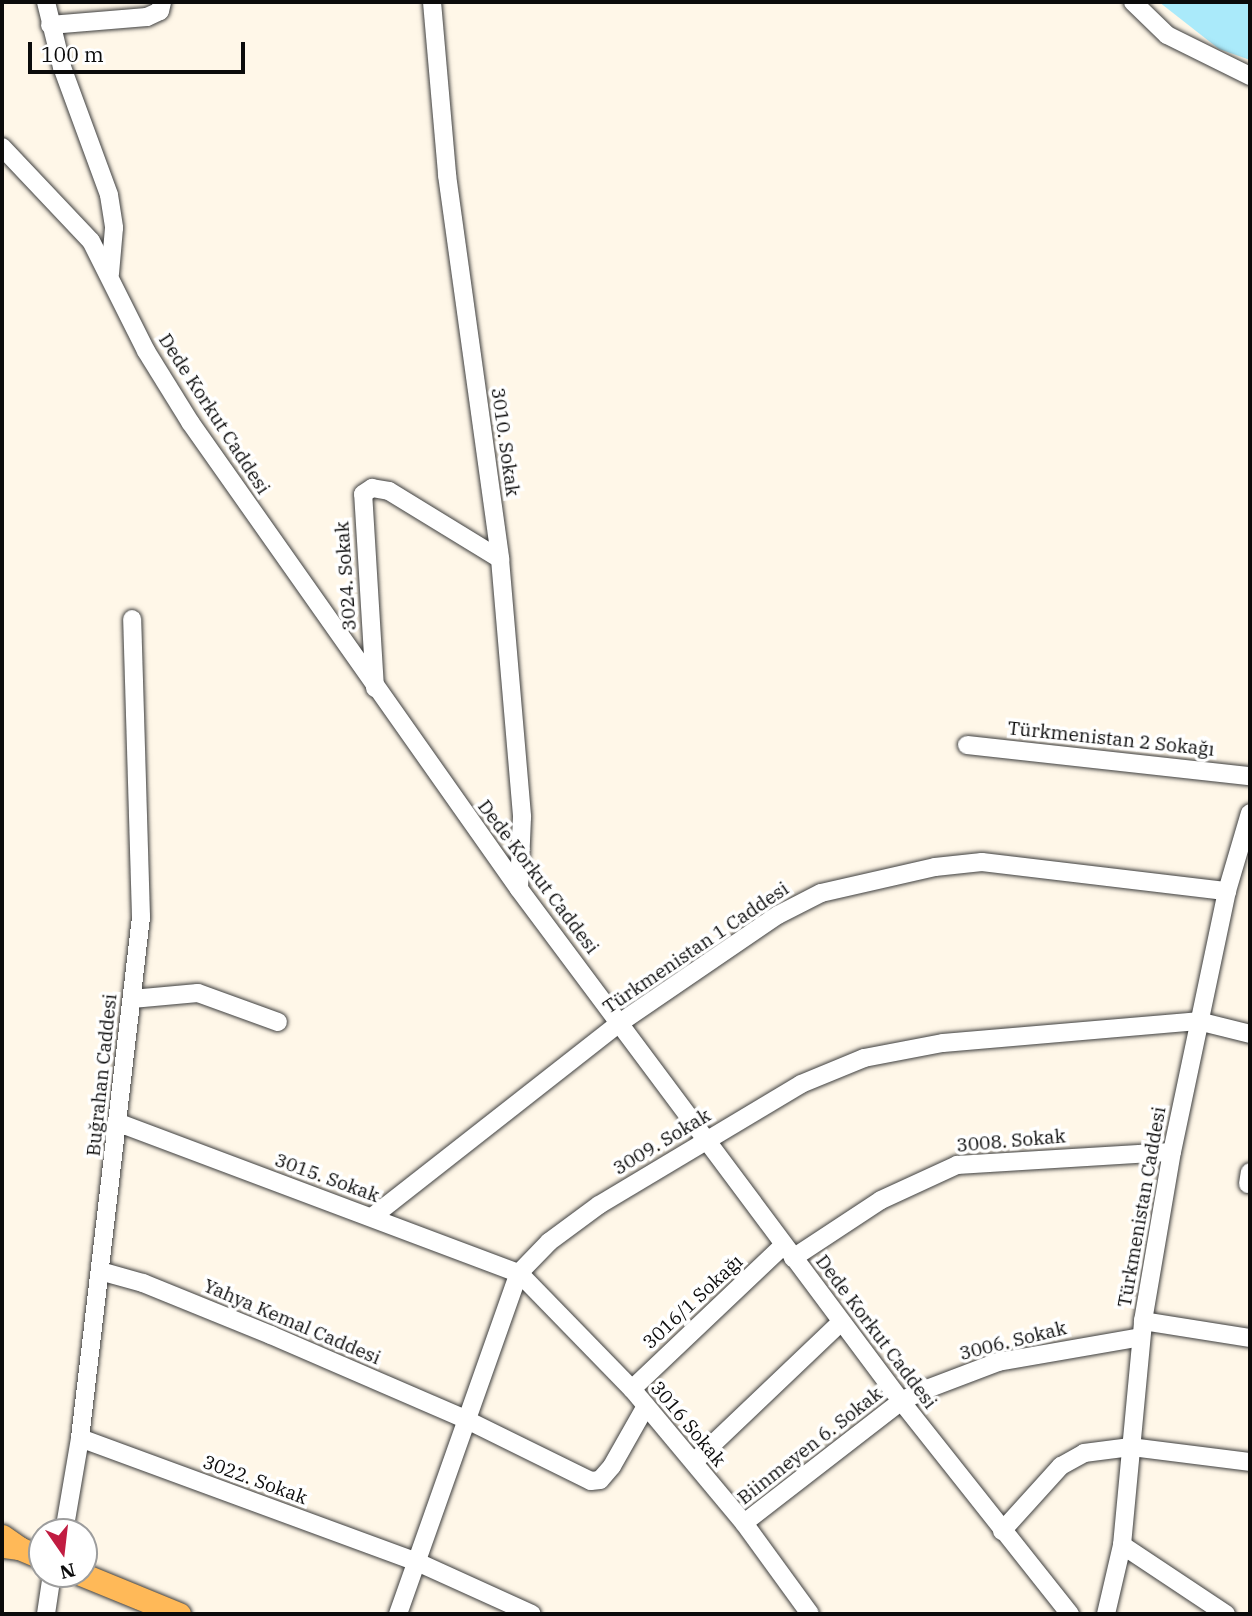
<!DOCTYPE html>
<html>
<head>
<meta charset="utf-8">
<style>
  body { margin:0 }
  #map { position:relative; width:1252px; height:1616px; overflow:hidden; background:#fff7e8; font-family:"IBM Plex Serif",serif }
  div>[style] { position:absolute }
  .water>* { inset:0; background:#aaeafa }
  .roads { filter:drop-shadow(0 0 2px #3e3e3e) drop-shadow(0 0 2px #3e3e3e) }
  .minor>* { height:18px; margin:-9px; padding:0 9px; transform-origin:9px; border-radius:9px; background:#fff }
  .major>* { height:23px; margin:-11.5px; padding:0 11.5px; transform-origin:11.5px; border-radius:11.5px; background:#ffb958 }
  span { translate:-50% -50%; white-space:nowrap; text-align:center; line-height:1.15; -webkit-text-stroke:7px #fff; paint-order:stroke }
  .street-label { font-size:19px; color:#0b0b0b }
  .frame { position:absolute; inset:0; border:4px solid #0b0b0b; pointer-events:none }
  .north { position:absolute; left:28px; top:1518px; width:70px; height:70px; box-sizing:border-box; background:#fff; border:2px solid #9d9d9d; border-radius:50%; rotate:166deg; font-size:19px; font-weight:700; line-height:28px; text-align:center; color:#0b0b0b }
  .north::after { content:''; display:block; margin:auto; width:24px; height:32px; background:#c11c41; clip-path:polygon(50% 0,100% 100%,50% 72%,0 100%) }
  .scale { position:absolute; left:28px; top:42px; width:217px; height:32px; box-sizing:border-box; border:4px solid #0b0b0b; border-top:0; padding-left:9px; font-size:21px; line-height:24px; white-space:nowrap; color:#0b0b0b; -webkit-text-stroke:5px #fff; paint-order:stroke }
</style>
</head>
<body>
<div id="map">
  <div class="water">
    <div style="clip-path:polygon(1159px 2px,1250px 2px,1250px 60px,1219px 49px)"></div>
  </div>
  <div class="roads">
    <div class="minor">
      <div style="left:46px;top:2px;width:67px;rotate:76.2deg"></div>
      <div style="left:62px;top:67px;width:136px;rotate:69.8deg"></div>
      <div style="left:109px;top:195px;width:33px;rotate:81deg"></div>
      <div style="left:114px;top:228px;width:46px;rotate:95deg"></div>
      <div style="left:432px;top:2px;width:174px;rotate:85deg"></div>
      <div style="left:447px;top:175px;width:388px;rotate:82.1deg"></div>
      <div style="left:500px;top:559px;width:259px;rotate:85.1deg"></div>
      <div style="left:522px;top:817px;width:72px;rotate:92.4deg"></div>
      <div style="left:1133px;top:2px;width:47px;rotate:44.1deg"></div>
      <div style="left:1167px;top:35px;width:93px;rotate:26.3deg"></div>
      <div style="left:50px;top:25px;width:97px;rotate:-4.7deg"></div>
      <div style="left:147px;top:17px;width:14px;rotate:-25deg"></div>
      <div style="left:160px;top:11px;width:9px;rotate:-77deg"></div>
      <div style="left:2px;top:147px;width:129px;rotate:46.6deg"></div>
      <div style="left:91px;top:241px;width:123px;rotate:63.4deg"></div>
      <div style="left:146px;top:351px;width:84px;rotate:58.2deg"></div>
      <div style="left:190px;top:422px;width:571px;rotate:54.84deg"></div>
      <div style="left:519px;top:889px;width:639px;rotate:53.27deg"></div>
      <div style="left:901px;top:1401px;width:272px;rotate:51.6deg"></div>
      <div style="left:375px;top:688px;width:194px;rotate:-93.5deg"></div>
      <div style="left:363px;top:494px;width:11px;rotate:-34deg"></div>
      <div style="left:372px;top:488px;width:17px;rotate:10deg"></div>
      <div style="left:389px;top:491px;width:130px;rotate:31.5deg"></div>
      <div style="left:967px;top:745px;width:285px;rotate:6.3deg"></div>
      <div style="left:132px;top:999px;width:66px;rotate:-5.2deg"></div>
      <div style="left:198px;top:993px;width:85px;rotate:19.9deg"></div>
      <div style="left:119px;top:1123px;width:427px;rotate:20.6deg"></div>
      <div style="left:519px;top:1273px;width:162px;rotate:45.8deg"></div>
      <div style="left:632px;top:1389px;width:175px;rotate:50.1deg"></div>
      <div style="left:744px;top:1523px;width:112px;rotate:54deg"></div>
      <div style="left:1248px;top:1184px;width:12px;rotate:-81deg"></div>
      <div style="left:372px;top:1217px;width:316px;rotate:-38.1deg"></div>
      <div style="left:621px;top:1022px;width:190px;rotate:-34.3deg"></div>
      <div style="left:778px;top:915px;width:48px;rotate:-27.1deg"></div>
      <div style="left:821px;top:893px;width:117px;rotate:-12.8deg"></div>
      <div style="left:935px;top:867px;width:47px;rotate:-6.1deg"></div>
      <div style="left:982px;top:862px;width:247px;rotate:6.8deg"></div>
      <div style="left:793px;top:1258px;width:105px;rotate:-33.4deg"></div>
      <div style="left:881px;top:1200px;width:84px;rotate:-24.7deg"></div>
      <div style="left:957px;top:1165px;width:215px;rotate:-3.5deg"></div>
      <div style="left:100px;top:1271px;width:45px;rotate:15.6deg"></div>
      <div style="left:143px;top:1283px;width:138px;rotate:22.1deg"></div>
      <div style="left:271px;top:1335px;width:211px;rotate:23.4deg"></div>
      <div style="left:465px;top:1419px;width:140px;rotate:26.2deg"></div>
      <div style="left:591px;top:1481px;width:9px;rotate:-6deg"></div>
      <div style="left:600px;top:1480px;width:18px;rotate:-49deg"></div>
      <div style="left:612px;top:1466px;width:69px;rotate:-60.5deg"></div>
      <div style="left:1143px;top:1321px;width:108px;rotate:9deg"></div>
      <div style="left:632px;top:1389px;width:209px;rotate:-43.5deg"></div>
      <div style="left:80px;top:1438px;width:357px;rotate:20.2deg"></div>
      <div style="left:415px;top:1561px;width:128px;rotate:24.4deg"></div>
      <div style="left:694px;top:1462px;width:203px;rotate:-43.6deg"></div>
      <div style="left:744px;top:1523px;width:199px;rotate:-37.8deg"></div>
      <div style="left:901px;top:1401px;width:29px;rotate:-25deg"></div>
      <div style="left:927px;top:1389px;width:76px;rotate:-20.8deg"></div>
      <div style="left:998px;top:1362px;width:145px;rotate:-9.9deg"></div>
      <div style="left:1002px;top:1531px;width:88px;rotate:-47.8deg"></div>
      <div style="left:1061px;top:1466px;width:26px;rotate:-29deg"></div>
      <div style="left:1084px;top:1453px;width:47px;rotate:-7.3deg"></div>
      <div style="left:1131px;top:1447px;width:120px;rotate:7.2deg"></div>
      <div style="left:64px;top:1532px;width:95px;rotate:-80.3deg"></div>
      <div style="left:80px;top:1438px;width:525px;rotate:-83.32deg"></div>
      <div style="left:141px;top:917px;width:298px;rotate:-91.7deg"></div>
      <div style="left:1122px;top:1545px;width:125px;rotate:33.6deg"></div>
      <div style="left:46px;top:1614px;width:40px;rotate:-81.5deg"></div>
      <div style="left:398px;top:1614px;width:362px;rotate:-70.5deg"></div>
      <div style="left:519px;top:1273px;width:43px;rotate:-45.9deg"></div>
      <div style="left:549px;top:1242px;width:62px;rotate:-36.5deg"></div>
      <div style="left:599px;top:1205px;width:235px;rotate:-30.9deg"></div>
      <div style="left:801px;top:1084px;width:68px;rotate:-22.4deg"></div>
      <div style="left:864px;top:1058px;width:80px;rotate:-10.8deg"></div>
      <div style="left:943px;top:1043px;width:256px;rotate:-4.9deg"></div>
      <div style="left:1198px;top:1021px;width:54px;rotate:14deg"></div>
      <div style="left:1106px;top:1614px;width:71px;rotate:-76.9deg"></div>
      <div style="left:1122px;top:1545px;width:225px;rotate:-84.6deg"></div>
      <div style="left:1143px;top:1321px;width:171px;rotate:-80.3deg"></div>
      <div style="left:1172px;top:1152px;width:267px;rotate:-78.1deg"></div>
      <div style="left:1227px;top:891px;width:81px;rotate:-73.6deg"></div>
    </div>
    <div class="major">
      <div style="left:2px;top:1536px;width:21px;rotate:35deg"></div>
      <div style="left:19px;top:1548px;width:17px;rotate:-173deg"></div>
      <div style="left:19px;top:1548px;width:25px;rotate:23deg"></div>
      <div style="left:81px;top:1574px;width:106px;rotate:22.2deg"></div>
    </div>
  </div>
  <div class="street-label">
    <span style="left:214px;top:414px;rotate:57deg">Dede Korkut Caddesi</span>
    <span style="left:505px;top:442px;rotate:82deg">3010. Sokak</span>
    <span style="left:346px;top:576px;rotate:-94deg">3024. Sokak</span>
    <span style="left:1111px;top:739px;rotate:6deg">Türkmenistan 2 Sokağı</span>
    <span style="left:538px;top:877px;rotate:53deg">Dede Korkut Caddesi</span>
    <span style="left:696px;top:948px;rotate:-34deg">Türkmenistan 1 Caddesi</span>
    <span style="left:102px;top:1075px;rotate:-84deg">Buğrahan Caddesi</span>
    <span style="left:1011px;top:1141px;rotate:-5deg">3008. Sokak</span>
    <span style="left:662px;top:1142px;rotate:-31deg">3009. Sokak</span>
    <span style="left:327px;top:1178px;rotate:20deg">3015. Sokak</span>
    <span style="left:1142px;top:1207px;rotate:-80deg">Türkmenistan Caddesi</span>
    <span style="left:693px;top:1302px;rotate:-43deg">3016/1 Sokağı</span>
    <span style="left:292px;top:1322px;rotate:23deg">Yahya Kemal Caddesi</span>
    <span style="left:876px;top:1332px;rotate:53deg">Dede Korkut Caddesi</span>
    <span style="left:1013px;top:1341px;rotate:-14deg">3006. Sokak</span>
    <span style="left:688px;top:1424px;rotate:50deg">3016 Sokak</span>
    <span style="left:810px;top:1446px;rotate:-38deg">Biinmeyen 6. Sokak</span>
    <span style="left:255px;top:1480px;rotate:20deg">3022. Sokak</span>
  </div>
  <div class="frame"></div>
  <div class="north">N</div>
  <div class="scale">100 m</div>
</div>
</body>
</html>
